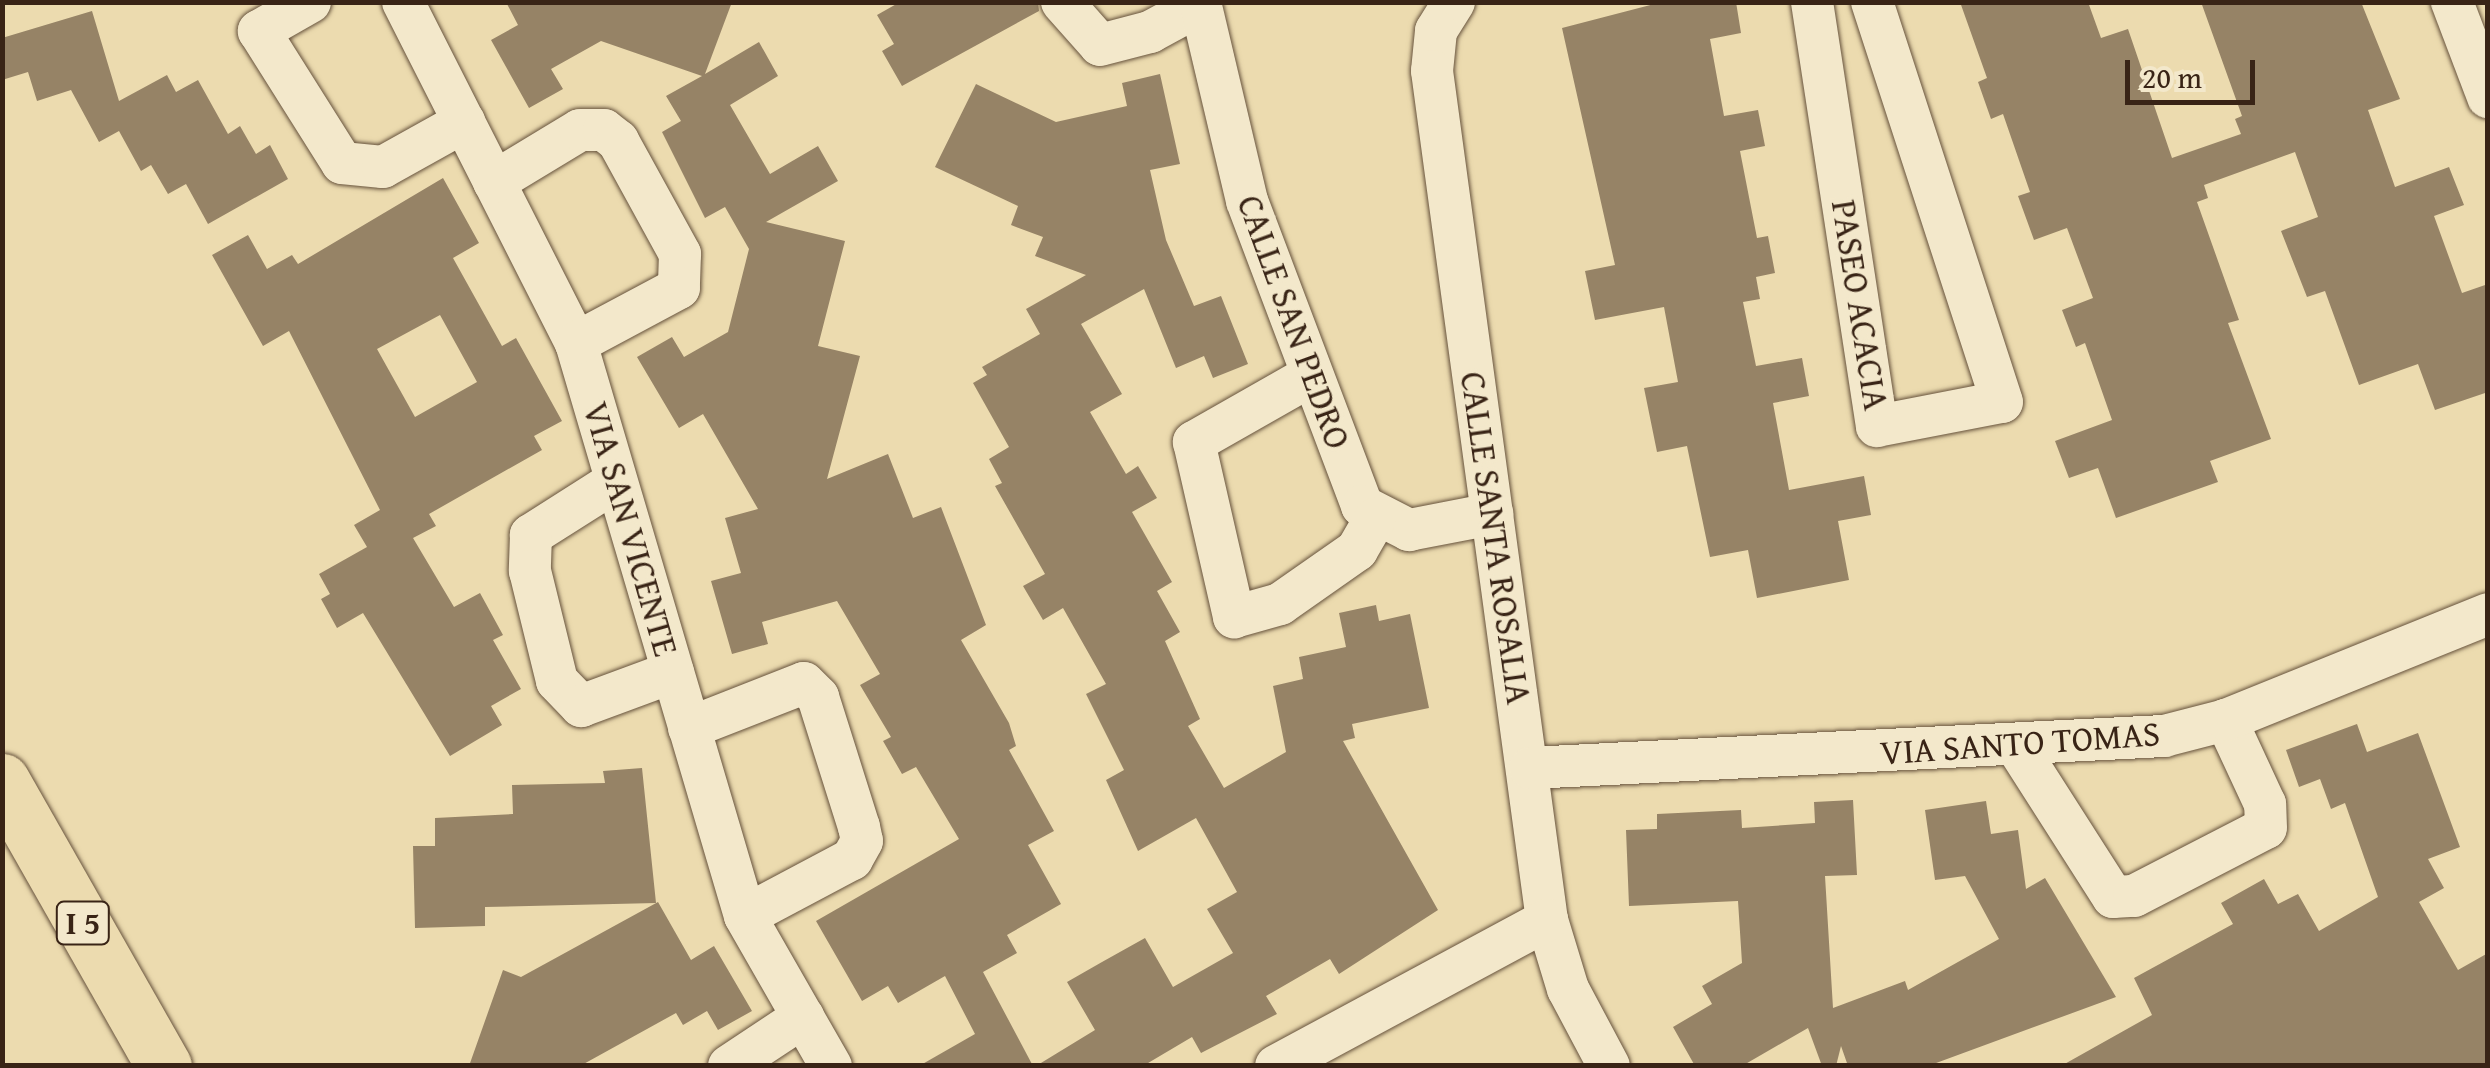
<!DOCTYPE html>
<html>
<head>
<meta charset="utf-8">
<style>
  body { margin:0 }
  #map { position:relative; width:2490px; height:1068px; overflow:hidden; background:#ecdbaf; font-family:"Gentium Book Plus",serif }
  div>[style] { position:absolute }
  .building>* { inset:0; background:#968366 }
  .roads { filter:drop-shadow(0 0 2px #66523c) drop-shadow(0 0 2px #66523c) }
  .minor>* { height:42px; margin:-21px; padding:0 21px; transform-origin:21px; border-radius:21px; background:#f3e8cb }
  .highway>* { height:55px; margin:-27.5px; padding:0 27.5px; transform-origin:27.5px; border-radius:27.5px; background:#ecdbaf }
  span { translate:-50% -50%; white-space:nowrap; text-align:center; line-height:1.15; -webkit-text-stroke:8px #f3e8cb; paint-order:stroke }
  .shield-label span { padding:2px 8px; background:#f3e8cb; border:2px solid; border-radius:8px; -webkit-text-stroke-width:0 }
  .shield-label { font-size:32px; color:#392416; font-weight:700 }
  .street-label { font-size:35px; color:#392416 }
  .frame { position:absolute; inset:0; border:5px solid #392416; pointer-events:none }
  .scale { position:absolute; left:2125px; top:60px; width:130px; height:45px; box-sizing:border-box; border:5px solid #392416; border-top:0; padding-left:12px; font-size:30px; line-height:35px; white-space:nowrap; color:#392416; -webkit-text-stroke:8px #f3e8cb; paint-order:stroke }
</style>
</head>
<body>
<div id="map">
  <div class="building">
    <div style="clip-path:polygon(506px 2px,732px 2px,705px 74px,759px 42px,778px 76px,730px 105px,770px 174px,818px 146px,838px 181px,766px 222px,845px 241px,818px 346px,860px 356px,827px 479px,888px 454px,913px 518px,941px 507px,986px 625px,961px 640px,1009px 723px,1016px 746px,1009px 750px,1054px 831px,1028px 845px,1061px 904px,1007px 935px,1017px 953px,983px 972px,1033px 1066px,919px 1066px,975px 1034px,945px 976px,898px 1003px,888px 986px,862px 1001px,816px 921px,959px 839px,916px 767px,902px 774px,883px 741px,891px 737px,860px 685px,880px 674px,837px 601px,762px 622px,768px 644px,732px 654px,711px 581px,741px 573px,725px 518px,758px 509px,703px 414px,679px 428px,637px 357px,672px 337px,684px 357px,728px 332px,749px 249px,725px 207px,705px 218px,662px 132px,681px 121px,666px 96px,702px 76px,601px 41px,551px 69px,563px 89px,529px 108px,491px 40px,518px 25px)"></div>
    <div style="clip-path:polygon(900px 2px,1038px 2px,1039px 11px,902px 86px,882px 51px,894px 44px,877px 15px)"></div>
    <div style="clip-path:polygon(1662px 2px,1736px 2px,1741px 33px,1710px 39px,1724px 116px,1758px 110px,1765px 146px,1740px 151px,1757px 238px,1768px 236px,1775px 273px,1756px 277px,1760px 299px,1743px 302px,1756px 366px,1802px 358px,1809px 396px,1773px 403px,1789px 490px,1864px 476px,1871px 515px,1838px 521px,1849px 580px,1757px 598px,1748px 550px,1710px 557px,1687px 446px,1657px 452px,1644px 388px,1678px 382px,1664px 307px,1595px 320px,1585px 271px,1615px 265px,1562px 28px)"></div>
    <div style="clip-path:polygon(1960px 2px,2088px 2px,2101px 38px,2128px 29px,2172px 158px,2241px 134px,2235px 119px,2242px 116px,2201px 2px,2361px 2px,2400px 99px,2368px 110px,2395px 187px,2449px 167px,2464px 205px,2434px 216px,2462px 293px,2488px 284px,2488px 392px,2435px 410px,2418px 364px,2359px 385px,2325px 291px,2307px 297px,2281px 231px,2318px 217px,2295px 152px,2204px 185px,2208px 198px,2197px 202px,2239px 320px,2228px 323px,2271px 439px,2210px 461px,2218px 482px,2116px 518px,2098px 468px,2069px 478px,2055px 441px,2112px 420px,2085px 343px,2076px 347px,2062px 310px,2093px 298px,2067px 228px,2034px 240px,2018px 196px,2030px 192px,2003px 114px,1991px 119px,1978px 82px,1987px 78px)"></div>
    <div style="clip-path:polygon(92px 11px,119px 101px,167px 75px,176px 92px,198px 80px,228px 134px,240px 126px,256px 154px,270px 145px,288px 179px,208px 224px,186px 184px,168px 194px,151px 165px,141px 171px,119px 131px,99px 142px,71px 90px,37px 101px,28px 72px,2px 80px,2px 38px)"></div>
    <div style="clip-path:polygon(1160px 74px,1180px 164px,1150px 170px,1166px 240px,1194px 306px,1221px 296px,1248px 364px,1213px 378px,1204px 356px,1176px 368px,1144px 289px,1081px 324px,1122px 394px,1090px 412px,1126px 474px,1138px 466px,1157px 498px,1132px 512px,1172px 582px,1157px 591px,1180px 632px,1165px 641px,1200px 719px,1188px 726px,1224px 788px,1286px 752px,1273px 686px,1303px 679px,1299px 657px,1346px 647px,1339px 613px,1376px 605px,1379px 621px,1410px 614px,1429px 708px,1352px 724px,1355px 738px,1343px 741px,1438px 910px,1339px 974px,1330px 959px,1266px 996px,1277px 1014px,1201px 1053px,1192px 1037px,1143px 1066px,1036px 1066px,1095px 1030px,1067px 982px,1102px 962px,1145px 938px,1173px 987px,1233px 953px,1207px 909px,1237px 892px,1196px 818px,1138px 851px,1106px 780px,1124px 770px,1086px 694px,1106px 684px,1063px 608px,1043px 620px,1023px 586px,1045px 574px,995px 486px,1002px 483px,989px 459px,1009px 447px,973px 383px,987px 375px,982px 367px,1040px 334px,1026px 309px,1086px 275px,1035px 256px,1043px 237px,1011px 225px,1018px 206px,935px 167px,976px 84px,1056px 122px,1127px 106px,1122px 83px)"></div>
    <div style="clip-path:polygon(evenodd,443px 178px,479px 243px,453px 258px,502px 346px,516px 338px,562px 421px,534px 436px,542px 450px,429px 514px,436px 526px,413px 538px,454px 607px,480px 593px,503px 635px,493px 640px,521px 689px,491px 706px,502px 725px,450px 756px,363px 613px,337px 628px,321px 599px,330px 594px,319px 574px,367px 547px,354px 525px,380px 510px,289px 331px,263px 346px,212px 255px,248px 235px,267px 269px,292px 255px,298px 264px,443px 178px,440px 315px,477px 382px,415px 417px,377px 349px,440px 315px)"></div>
    <div style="clip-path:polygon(2357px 724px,2367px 752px,2418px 733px,2460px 847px,2428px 859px,2444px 888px,2419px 902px,2458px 970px,2488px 953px,2488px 1066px,2061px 1066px,2152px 1015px,2134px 978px,2233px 924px,2221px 903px,2264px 879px,2278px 904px,2298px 894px,2319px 931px,2378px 897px,2345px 803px,2331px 809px,2320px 779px,2299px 787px,2286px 750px)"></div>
    <div style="clip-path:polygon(642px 768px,656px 903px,485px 907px,485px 926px,415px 928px,413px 846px,435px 846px,435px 818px,513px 814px,512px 785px,605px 783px,603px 771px)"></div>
    <div style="clip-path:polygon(1853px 800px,1857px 875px,1825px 876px,1833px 1008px,1905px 981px,1908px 990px,1999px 939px,1965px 876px,1935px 880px,1925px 810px,1986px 801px,1991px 834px,2018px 830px,2026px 889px,2045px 878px,2116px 997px,1928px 1066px,1848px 1066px,1841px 1046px,1836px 1066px,1822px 1066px,1808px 1028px,1742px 1066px,1695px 1066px,1673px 1027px,1712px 1004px,1702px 986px,1742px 963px,1738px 901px,1629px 906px,1626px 830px,1657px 829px,1657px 814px,1741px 810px,1742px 828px,1815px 823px,1814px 802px)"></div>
    <div style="clip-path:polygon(658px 902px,691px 960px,714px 946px,752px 1011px,718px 1030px,707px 1011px,683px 1025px,676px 1013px,580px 1066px,469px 1066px,503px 970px,521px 977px)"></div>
  </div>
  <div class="roads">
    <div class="minor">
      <div style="left:310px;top:2px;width:59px;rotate:150.4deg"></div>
      <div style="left:259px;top:31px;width:156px;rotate:57.8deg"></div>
      <div style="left:342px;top:163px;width:41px;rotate:5.6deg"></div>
      <div style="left:383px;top:167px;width:93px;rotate:-29.1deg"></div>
      <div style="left:403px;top:2px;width:382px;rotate:63.1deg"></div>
      <div style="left:576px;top:343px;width:597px;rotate:73.57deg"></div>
      <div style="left:745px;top:916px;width:173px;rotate:60.2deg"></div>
      <div style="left:1062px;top:2px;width:57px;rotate:48.5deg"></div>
      <div style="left:1100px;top:45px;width:52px;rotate:-14.6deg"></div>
      <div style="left:1150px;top:32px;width:57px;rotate:-28.4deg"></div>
      <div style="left:1200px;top:2px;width:204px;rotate:76.7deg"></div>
      <div style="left:1247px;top:201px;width:326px;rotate:69.3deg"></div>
      <div style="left:1362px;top:506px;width:53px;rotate:27.1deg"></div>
      <div style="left:1409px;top:530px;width:85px;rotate:-10.9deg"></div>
      <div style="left:1454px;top:2px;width:34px;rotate:122deg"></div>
      <div style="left:1436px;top:31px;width:40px;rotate:95.7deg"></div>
      <div style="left:1432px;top:71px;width:857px;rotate:82.29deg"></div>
      <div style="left:1547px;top:920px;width:72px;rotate:73.1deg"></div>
      <div style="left:1568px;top:989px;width:87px;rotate:62deg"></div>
      <div style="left:1812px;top:2px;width:429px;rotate:81.3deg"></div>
      <div style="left:1877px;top:426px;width:127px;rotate:-10.9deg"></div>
      <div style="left:2002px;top:402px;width:421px;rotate:-108deg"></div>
      <div style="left:2452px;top:2px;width:102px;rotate:69.2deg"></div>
      <div style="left:494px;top:182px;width:100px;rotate:-31.2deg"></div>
      <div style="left:580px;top:130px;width:24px"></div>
      <div style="left:604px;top:130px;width:18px;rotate:38deg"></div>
      <div style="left:618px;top:141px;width:129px;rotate:61.2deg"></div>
      <div style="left:680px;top:254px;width:34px;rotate:92deg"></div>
      <div style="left:679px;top:288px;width:117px;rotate:151.9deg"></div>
      <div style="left:1312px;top:375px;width:136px;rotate:150.4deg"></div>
      <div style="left:1194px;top:442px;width:180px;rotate:77.1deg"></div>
      <div style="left:1234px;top:617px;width:48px;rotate:-15.8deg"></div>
      <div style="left:1280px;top:604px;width:94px;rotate:-35deg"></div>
      <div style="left:1357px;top:550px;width:36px;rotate:-60deg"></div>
      <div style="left:616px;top:481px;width:101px;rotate:147.6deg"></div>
      <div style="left:531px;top:535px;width:36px;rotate:92deg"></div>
      <div style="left:530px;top:571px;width:113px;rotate:76.2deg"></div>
      <div style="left:557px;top:681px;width:35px;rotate:46deg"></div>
      <div style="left:581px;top:706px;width:98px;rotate:-20.3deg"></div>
      <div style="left:689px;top:728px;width:123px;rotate:-21.4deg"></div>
      <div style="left:804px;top:683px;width:20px;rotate:45deg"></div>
      <div style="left:818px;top:697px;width:136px;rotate:72.5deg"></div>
      <div style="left:859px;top:827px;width:14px;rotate:78deg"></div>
      <div style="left:862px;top:841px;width:21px;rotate:119deg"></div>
      <div style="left:852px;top:859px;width:121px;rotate:152deg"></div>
      <div style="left:2017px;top:747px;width:178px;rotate:57.4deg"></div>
      <div style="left:2113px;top:897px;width:21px;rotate:-3deg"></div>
      <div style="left:2134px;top:896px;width:148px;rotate:-27.3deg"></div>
      <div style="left:2266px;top:828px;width:24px;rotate:-92deg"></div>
      <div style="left:2265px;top:804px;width:93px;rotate:-114.9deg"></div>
      <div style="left:1530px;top:768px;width:635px;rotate:-2.89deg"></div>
      <div style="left:2164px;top:736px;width:64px;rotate:-14.5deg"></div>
      <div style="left:2226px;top:720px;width:283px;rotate:-22deg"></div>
      <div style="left:729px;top:1066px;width:89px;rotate:-33.5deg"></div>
      <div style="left:1276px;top:1066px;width:308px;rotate:-28.3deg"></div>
    </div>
    <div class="highway">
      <div style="left:2px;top:781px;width:328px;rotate:60.4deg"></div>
    </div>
  </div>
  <div class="shield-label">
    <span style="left:83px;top:923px">I 5</span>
  </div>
  <div class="street-label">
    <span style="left:1860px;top:305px;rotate:81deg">PASEO ACACIA</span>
    <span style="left:1294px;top:322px;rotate:70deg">CALLE SAN PEDRO</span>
    <span style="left:631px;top:529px;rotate:74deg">VIA SAN VICENTE</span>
    <span style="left:1496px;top:538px;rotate:82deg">CALLE SANTA ROSALIA</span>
    <span style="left:2020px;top:743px;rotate:-4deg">VIA SANTO TOMAS</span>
  </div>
  <div class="frame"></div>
  <div class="scale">20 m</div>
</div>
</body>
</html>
